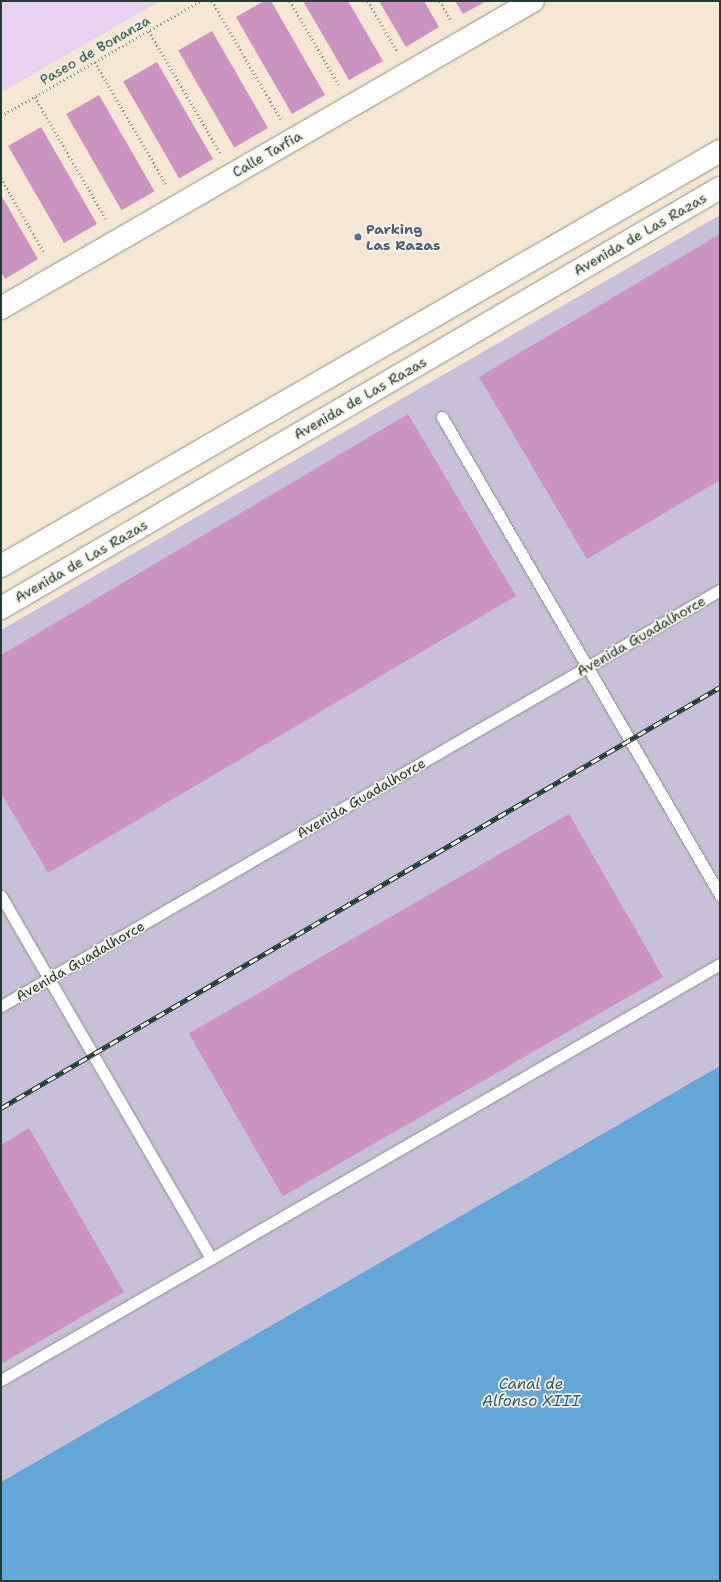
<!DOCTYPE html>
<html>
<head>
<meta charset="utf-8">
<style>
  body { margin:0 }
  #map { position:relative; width:721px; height:1582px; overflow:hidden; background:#f5e7d3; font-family:"Shantell Sans",sans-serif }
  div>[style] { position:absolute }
  .built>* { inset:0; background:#e7d2ef }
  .industrial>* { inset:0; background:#c8bfd8 }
  .water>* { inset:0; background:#62a7d7 }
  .building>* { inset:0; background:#cb93bf; transform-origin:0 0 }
  .path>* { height:2.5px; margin-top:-1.25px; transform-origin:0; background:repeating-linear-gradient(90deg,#8a9284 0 1px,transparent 0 4px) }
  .roads { filter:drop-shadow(0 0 1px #8a9284) drop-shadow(0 0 1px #8a9284) }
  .lane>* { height:11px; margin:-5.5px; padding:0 5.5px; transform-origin:5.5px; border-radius:5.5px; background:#fff }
  .street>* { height:22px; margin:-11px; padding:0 11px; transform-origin:11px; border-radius:11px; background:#fff }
  .secondary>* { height:22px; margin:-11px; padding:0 11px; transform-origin:11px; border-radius:11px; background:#fff }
  .rail>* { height:4.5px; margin-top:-2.25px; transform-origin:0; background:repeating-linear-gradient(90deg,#f7f3e8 0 9px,#1f3d34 0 18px); box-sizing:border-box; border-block:1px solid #1f3d34 }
  .dots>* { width:11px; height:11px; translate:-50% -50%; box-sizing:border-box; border:2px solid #f7f3e8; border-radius:50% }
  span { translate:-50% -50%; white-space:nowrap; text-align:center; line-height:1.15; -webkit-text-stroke:3.5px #f7f3e8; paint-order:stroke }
  .street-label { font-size:14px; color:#1f3d34 }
  .service-label { font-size:14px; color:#4e5e75; font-weight:700 }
  .left { translate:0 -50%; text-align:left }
  .water-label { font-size:15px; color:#335d65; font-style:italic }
  .frame { position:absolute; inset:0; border:2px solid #1f3d34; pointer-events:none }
</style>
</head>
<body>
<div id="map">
  <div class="built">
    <div style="clip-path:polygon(1px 1px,160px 1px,4px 91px,1px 87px)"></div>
  </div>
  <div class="industrial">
    <div style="clip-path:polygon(720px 215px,720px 1067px,1px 1482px,1px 630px)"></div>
  </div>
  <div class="water">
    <div style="clip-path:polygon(720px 1066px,720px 1581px,1px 1581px,1px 1482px)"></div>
  </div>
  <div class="building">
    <div style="clip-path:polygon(264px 1px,271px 1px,325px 95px,292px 114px,236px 17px)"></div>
    <div style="clip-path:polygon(303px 1px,348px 1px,383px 61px,349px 80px)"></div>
    <div style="clip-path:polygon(379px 1px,424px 1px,439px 27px,406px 47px)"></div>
    <div style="clip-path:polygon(455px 1px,486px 1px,463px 14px)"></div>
    <div style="left:212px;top:31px;width:112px;height:39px;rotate:60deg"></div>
    <div style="left:157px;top:62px;width:112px;height:39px;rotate:60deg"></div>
    <div style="left:99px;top:95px;width:111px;height:38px;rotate:60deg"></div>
    <div style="left:41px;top:127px;width:112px;height:38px;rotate:60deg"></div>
    <div style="clip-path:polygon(1px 195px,38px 259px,5px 279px,1px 272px)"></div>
    <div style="clip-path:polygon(720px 234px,720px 480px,587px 559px,479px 377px)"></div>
    <div style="clip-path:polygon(408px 414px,516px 596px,48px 873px,1px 793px,1px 655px)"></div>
    <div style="left:569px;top:814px;width:188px;height:439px;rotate:60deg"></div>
    <div style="clip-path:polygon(29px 1128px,124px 1292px,1px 1364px,1px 1145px)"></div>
  </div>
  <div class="path">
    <div style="left:212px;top:1px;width:137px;rotate:59.7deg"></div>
    <div style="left:290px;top:1px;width:97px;rotate:59.7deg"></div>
    <div style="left:368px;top:1px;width:58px;rotate:59.9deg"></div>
    <div style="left:440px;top:1px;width:22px;rotate:60deg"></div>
    <div style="left:149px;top:31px;width:143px;rotate:59.7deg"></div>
    <div style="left:95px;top:62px;width:141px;rotate:59.8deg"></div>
    <div style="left:35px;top:97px;width:141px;rotate:59.8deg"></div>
    <div style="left:1px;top:116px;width:230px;rotate:-30deg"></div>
    <div style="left:1px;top:178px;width:88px;rotate:59.9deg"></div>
  </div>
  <div class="roads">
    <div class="lane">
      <div style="left:442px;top:417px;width:553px;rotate:59.82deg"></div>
      <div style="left:1px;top:896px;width:419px;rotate:59.9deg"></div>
      <div style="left:1px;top:1006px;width:831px;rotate:-30.05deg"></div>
      <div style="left:1px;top:1380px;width:831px;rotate:-30.05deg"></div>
    </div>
    <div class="street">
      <div style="left:1px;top:308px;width:614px;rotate:-29.99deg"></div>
    </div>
    <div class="secondary">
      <div style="left:1px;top:566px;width:830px;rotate:-29.99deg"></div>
      <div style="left:1px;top:608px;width:833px;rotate:-30.29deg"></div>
    </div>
  </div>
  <div class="rail">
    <div style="left:1px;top:1108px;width:833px;rotate:-30.35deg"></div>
  </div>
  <div class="dots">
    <div style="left:358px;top:237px;background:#5c6f8a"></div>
  </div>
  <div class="street-label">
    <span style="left:95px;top:50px;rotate:-30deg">Paseo de Bonanza</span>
    <span style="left:267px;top:154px;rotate:-30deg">Calle Tarfia</span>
    <span style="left:640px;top:234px;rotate:-30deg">Avenida de Las Razas</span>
    <span style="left:360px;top:398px;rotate:-30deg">Avenida de Las Razas</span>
    <span style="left:81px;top:561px;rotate:-30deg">Avenida de Las Razas</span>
    <span style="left:641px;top:636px;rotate:-30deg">Avenida Guadalhorce</span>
    <span style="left:361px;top:798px;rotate:-30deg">Avenida Guadalhorce</span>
    <span style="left:80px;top:961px;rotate:-30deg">Avenida Guadalhorce</span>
  </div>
  <div class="service-label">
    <span class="left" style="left:366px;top:237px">Parking<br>Las Razas</span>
  </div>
  <div class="water-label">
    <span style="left:531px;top:1393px">Canal de<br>Alfonso XIII</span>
  </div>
  <div class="frame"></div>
</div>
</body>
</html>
